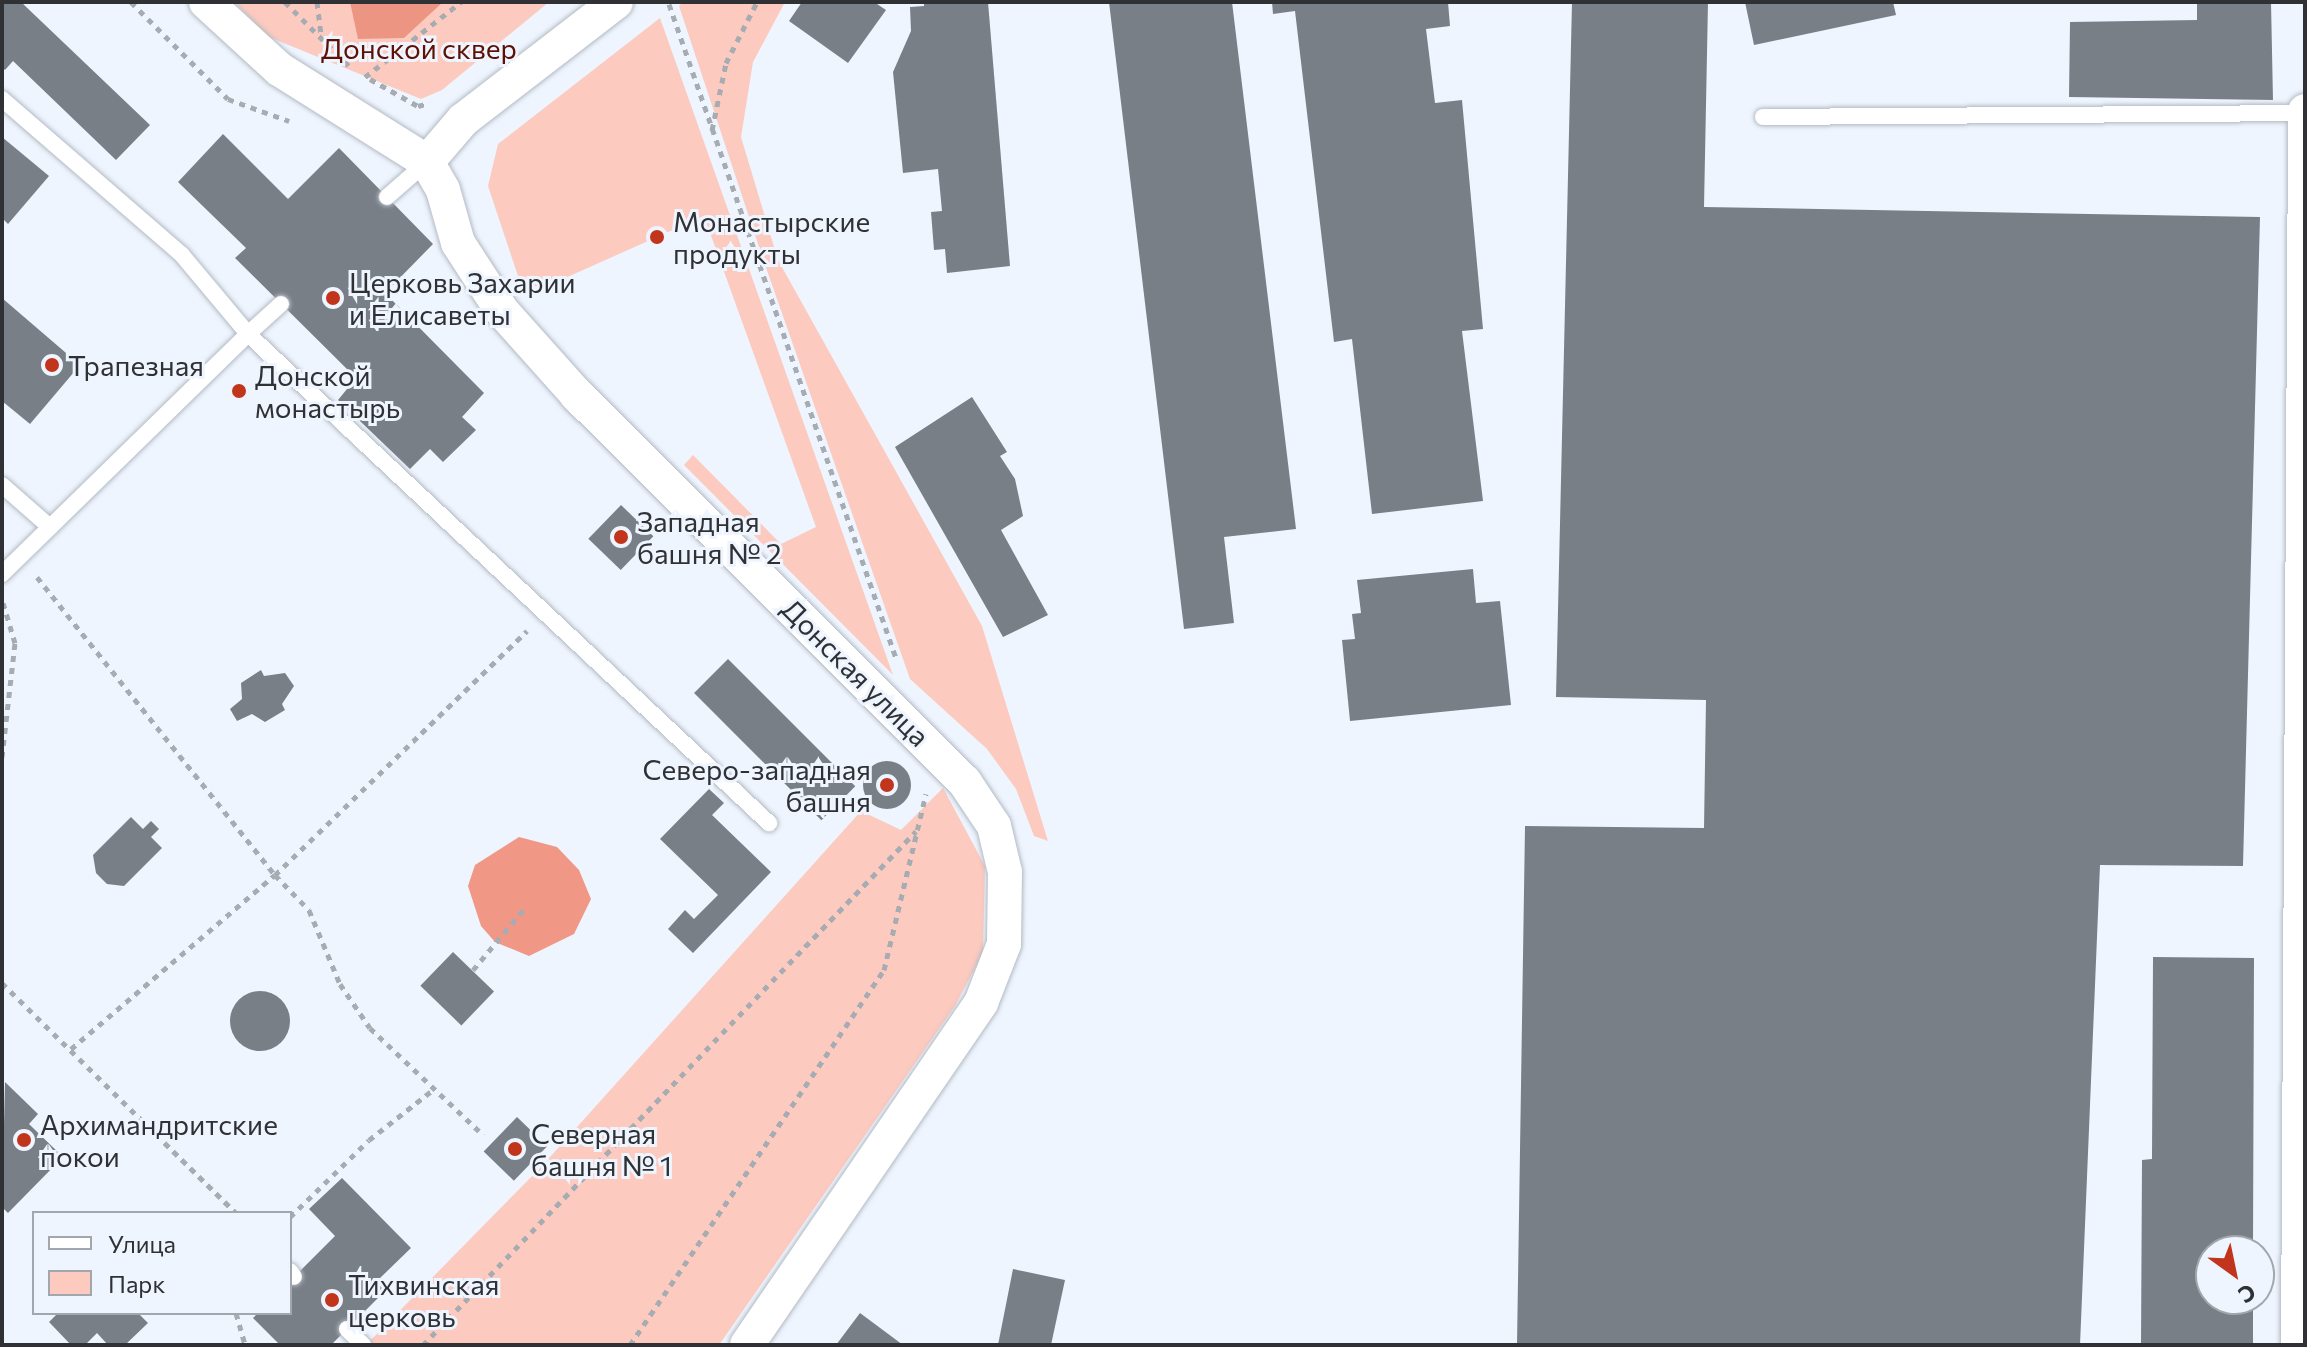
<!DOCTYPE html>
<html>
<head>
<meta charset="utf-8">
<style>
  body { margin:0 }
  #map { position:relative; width:2307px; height:1347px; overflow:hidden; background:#eef5fe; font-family:Commissioner,sans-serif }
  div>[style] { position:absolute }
  .green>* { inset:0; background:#fccabf }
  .forest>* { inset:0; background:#ed9583 }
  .water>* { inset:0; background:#f09785 }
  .building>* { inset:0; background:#797f87; transform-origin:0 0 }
  .round { border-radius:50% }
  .path>* { height:5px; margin-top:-2.5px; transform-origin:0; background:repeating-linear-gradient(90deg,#a7acb3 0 6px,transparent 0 12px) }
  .roads { filter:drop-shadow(0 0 2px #b3bac3) drop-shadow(0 0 2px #b3bac3) }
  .lane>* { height:16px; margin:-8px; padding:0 8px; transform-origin:8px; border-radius:8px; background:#fff }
  .street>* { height:34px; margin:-17px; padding:0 17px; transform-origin:17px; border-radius:17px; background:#fff }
  .dots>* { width:22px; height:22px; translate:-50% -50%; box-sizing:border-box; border:4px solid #eef5fe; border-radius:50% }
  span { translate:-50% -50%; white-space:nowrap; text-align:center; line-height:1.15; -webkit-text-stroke:6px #eef5fe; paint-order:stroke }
  .park-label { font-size:28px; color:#5e1003 }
  .poi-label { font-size:28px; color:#2f3135 }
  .left { translate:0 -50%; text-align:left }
  .right { translate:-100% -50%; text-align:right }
  .street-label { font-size:28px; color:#2f3135 }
  .frame { position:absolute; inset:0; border:4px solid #2f3135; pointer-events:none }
  .legend { position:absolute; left:32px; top:1211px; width:260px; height:104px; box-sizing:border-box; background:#eef5fe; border:2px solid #a2a7ae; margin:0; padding:10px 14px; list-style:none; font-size:24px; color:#2f3135 }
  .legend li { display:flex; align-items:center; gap:16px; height:40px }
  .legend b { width:40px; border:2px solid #a2a7ae }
  .north { position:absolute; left:2195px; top:1235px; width:80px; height:80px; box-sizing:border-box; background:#eef5fe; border:2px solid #a2a7ae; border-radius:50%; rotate:147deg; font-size:22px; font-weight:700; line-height:32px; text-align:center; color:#2f3135 }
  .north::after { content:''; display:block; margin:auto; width:28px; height:36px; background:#c0351c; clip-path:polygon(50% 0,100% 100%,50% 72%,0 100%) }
</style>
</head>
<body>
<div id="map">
  <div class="green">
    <div style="clip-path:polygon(234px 2px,549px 2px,442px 90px,421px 99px,269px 37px)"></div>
    <div style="clip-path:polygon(683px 2px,785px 2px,753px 62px,741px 137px,778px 260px,982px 626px,1048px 841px,1034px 836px,1016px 789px,987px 749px,910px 679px,763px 259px,679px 6px)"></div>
    <div style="clip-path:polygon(660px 18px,893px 675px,684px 465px,693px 455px,781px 544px,816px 527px,704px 216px,545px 287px,521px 285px,488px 186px,498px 144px)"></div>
    <div style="clip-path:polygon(943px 788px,985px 866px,983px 953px,955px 1006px,719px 1345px,366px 1345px,542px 1166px,861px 811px,901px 830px)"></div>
  </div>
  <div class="forest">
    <div style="clip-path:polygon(350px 2px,443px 2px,404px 38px,358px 39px)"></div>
  </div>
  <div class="water">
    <div style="clip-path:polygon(519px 837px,557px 847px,579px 870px,591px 899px,574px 934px,529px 956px,495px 942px,481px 926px,468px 886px,475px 865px)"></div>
  </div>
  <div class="building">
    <div style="clip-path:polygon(2px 2px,21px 2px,150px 125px,116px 160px,13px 61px,5px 70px,2px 67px)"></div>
    <div style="clip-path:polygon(802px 2px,874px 2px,886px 10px,848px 63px,789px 21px)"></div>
    <div style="clip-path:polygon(924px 2px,988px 2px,1010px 266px,947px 273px,945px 249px,934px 250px,931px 212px,942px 211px,938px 169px,903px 173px,893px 72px,911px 31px,910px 7px,924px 6px)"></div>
    <div style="clip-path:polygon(1109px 2px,1232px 2px,1296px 529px,1224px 537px,1234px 623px,1184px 629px)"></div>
    <div style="clip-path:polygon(1272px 2px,1448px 2px,1450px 26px,1426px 29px,1435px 103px,1462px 100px,1483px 329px,1462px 331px,1483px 501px,1372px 514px,1352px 339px,1334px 342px,1295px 11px,1273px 14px)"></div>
    <div style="clip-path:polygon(1572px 2px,1708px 2px,1704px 207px,2260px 217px,2243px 866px,2100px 865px,2080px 1345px,1517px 1345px,1525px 826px,1704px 828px,1706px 700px,1556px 697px)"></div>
    <div style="clip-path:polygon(1745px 2px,1893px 2px,1896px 15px,1754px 45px)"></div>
    <div style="clip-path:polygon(2197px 2px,2271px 2px,2273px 100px,2069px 97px,2070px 22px,2197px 20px)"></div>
    <div style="clip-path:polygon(223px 134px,288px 199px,339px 148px,433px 244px,385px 293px,484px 393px,462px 417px,476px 430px,443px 462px,430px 449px,410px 469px,338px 400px,356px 378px,235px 258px,246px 248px,178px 182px)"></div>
    <div style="clip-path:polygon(2px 137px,49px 176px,8px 224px,2px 218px)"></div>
    <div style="clip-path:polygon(2px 298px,80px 365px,30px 424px,2px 401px)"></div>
    <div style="clip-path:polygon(972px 397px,1007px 452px,1000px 456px,1015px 479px,1023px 516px,1001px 530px,1048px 615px,1003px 637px,895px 447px)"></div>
    <div style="left:621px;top:505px;width:45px;height:47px;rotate:44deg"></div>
    <div style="clip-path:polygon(1473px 569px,1476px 603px,1500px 601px,1511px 705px,1350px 721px,1342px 640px,1355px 639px,1352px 614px,1361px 613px,1357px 580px)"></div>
    <div style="left:728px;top:659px;width:180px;height:48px;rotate:45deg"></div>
    <div style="clip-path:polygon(261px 670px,264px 676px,285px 673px,294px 686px,282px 704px,285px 710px,265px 722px,252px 714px,237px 721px,230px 709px,242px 699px,241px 683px)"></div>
    <div class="round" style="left:863px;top:761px;width:48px;height:48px"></div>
    <div style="clip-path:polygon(709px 789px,724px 803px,712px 815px,771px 872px,693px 953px,668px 929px,685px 910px,694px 919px,718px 895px,660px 839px)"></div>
    <div style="clip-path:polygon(131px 817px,143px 829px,151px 821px,159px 829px,151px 837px,162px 848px,124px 886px,107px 884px,96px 873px,93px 855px)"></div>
    <div style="left:453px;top:952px;width:57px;height:47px;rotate:44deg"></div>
    <div style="clip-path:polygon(2153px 957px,2254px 958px,2253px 1251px,2211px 1251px,2211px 1299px,2253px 1299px,2253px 1345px,2141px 1345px,2142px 1160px,2152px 1159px)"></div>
    <div class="round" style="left:230px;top:991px;width:60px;height:60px"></div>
    <div style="clip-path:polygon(5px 1082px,38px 1114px,29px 1124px,63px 1157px,8px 1213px,2px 1207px)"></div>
    <div style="left:517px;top:1117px;width:42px;height:48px;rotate:44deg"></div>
    <div style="clip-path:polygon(342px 1178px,411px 1248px,379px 1279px,388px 1288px,331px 1345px,280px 1345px,253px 1318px,258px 1313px,290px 1313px,290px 1281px,335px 1236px,309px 1209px)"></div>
    <div style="clip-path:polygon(1013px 1269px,1065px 1280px,1051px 1345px,998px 1345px)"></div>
    <div style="clip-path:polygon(58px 1313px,138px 1313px,148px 1323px,125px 1345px,108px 1345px,97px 1333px,85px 1345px,71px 1345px,49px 1322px)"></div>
    <div style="clip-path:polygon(860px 1313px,903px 1345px,836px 1345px)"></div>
  </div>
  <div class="path">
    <div style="left:131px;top:2px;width:137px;rotate:45deg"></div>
    <div style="left:228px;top:99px;width:65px;rotate:19.8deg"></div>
    <div style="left:285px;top:2px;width:93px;rotate:45deg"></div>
    <div style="left:317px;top:2px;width:35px;rotate:83deg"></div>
    <div style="left:669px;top:4px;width:695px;rotate:70.86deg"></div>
    <div style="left:365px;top:77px;width:122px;rotate:-38deg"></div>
    <div style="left:370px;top:79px;width:55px;rotate:29.4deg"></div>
    <div style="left:418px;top:106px;width:11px;rotate:-15deg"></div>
    <div style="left:712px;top:130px;width:68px;rotate:-78.2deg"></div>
    <div style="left:726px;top:63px;width:68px;rotate:-63.1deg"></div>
    <div style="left:37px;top:577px;width:381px;rotate:51.4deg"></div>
    <div style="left:275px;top:875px;width:49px;rotate:45.8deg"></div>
    <div style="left:309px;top:910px;width:80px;rotate:67.3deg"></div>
    <div style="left:340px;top:984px;width:53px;rotate:55.7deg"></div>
    <div style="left:370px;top:1028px;width:156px;rotate:43.4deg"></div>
    <div style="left:2px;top:757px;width:115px;rotate:-83.5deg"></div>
    <div style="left:15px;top:643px;width:46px;rotate:-106.5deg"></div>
    <div style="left:473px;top:970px;width:80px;rotate:-50.1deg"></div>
    <div style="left:2px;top:983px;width:328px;rotate:44.5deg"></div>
    <div style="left:71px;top:1049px;width:268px;rotate:-40.5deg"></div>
    <div style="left:275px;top:875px;width:351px;rotate:-44.1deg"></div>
    <div style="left:290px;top:1217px;width:110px;rotate:-44.3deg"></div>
    <div style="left:369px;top:1140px;width:83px;rotate:-38.1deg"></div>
    <div style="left:236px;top:1313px;width:33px;rotate:74deg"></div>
    <div style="left:423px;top:1345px;width:712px;rotate:-46.19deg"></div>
    <div style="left:630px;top:1345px;width:453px;rotate:-55.9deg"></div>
    <div style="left:884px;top:970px;width:181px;rotate:-76.6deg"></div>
  </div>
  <div class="roads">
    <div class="lane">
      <div style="left:2px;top:99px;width:238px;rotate:40.9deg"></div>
      <div style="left:182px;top:255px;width:103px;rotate:50.1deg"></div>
      <div style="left:248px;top:334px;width:344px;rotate:135.7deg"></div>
      <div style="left:1763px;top:117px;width:542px;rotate:-0.42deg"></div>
      <div style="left:387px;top:197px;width:53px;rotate:-41.2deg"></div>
      <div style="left:281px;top:304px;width:45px;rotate:137.7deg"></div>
      <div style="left:248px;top:334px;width:715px;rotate:43.19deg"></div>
      <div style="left:2px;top:485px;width:64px;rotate:41.2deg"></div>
      <div style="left:290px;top:1271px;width:7px;rotate:56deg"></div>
      <div style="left:347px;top:1329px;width:23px;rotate:45deg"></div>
    </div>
    <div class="street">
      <div style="left:206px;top:2px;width:99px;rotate:42.5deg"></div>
      <div style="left:279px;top:69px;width:175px;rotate:32.1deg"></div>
      <div style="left:427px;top:162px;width:32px;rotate:60deg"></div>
      <div style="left:443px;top:190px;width:55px;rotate:74.2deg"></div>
      <div style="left:458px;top:243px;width:81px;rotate:57.1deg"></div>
      <div style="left:502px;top:311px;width:113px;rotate:48.2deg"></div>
      <div style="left:577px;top:395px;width:547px;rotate:44.93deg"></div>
      <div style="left:964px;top:781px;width:54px;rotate:56.3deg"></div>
      <div style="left:994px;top:826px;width:47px;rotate:76.6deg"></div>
      <div style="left:1005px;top:872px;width:72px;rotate:90.8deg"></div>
      <div style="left:1004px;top:944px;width:63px;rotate:111.3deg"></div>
      <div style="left:981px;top:1003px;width:414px;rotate:124.4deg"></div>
      <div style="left:427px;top:162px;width:55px;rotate:-49.4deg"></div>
      <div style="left:463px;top:120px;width:193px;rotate:-37.6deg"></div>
      <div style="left:2298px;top:1345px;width:1234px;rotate:-89.67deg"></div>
    </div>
  </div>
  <div class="dots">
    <div style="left:657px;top:237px;background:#c0351c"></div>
    <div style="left:333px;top:298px;background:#c0351c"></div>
    <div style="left:52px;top:365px;background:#c0351c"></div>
    <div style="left:239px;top:391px;background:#c0351c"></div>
    <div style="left:621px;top:537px;background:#c0351c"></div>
    <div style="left:887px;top:785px;background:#c0351c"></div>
    <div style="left:24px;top:1140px;background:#c0351c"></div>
    <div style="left:515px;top:1149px;background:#c0351c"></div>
    <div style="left:332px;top:1300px;background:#c0351c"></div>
  </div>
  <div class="park-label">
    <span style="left:419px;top:48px">Донской сквер</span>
  </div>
  <div class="poi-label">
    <span class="left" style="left:673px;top:237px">Монастырские<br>продукты</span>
    <span class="left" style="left:349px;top:298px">Церковь Захарии<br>и Елисаветы</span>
    <span class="left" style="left:68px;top:365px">Трапезная</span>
    <span class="left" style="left:255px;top:391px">Донской<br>монастырь</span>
    <span class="left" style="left:637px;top:537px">Западная<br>башня № 2</span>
    <span class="right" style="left:871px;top:785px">Северо-западная<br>башня</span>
    <span class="left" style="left:40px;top:1140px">Архимандритские<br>покои</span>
    <span class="left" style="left:531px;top:1149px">Северная<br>башня № 1</span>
    <span class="left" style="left:348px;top:1300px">Тихвинская<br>церковь</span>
  </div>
  <div class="street-label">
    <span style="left:856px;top:672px;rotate:45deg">Донская улица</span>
  </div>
  <div class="frame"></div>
  <ul class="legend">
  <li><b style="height:10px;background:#fff"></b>Улица</li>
  <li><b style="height:22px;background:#fccabf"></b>Парк</li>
  </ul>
  <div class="north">С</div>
</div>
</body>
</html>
